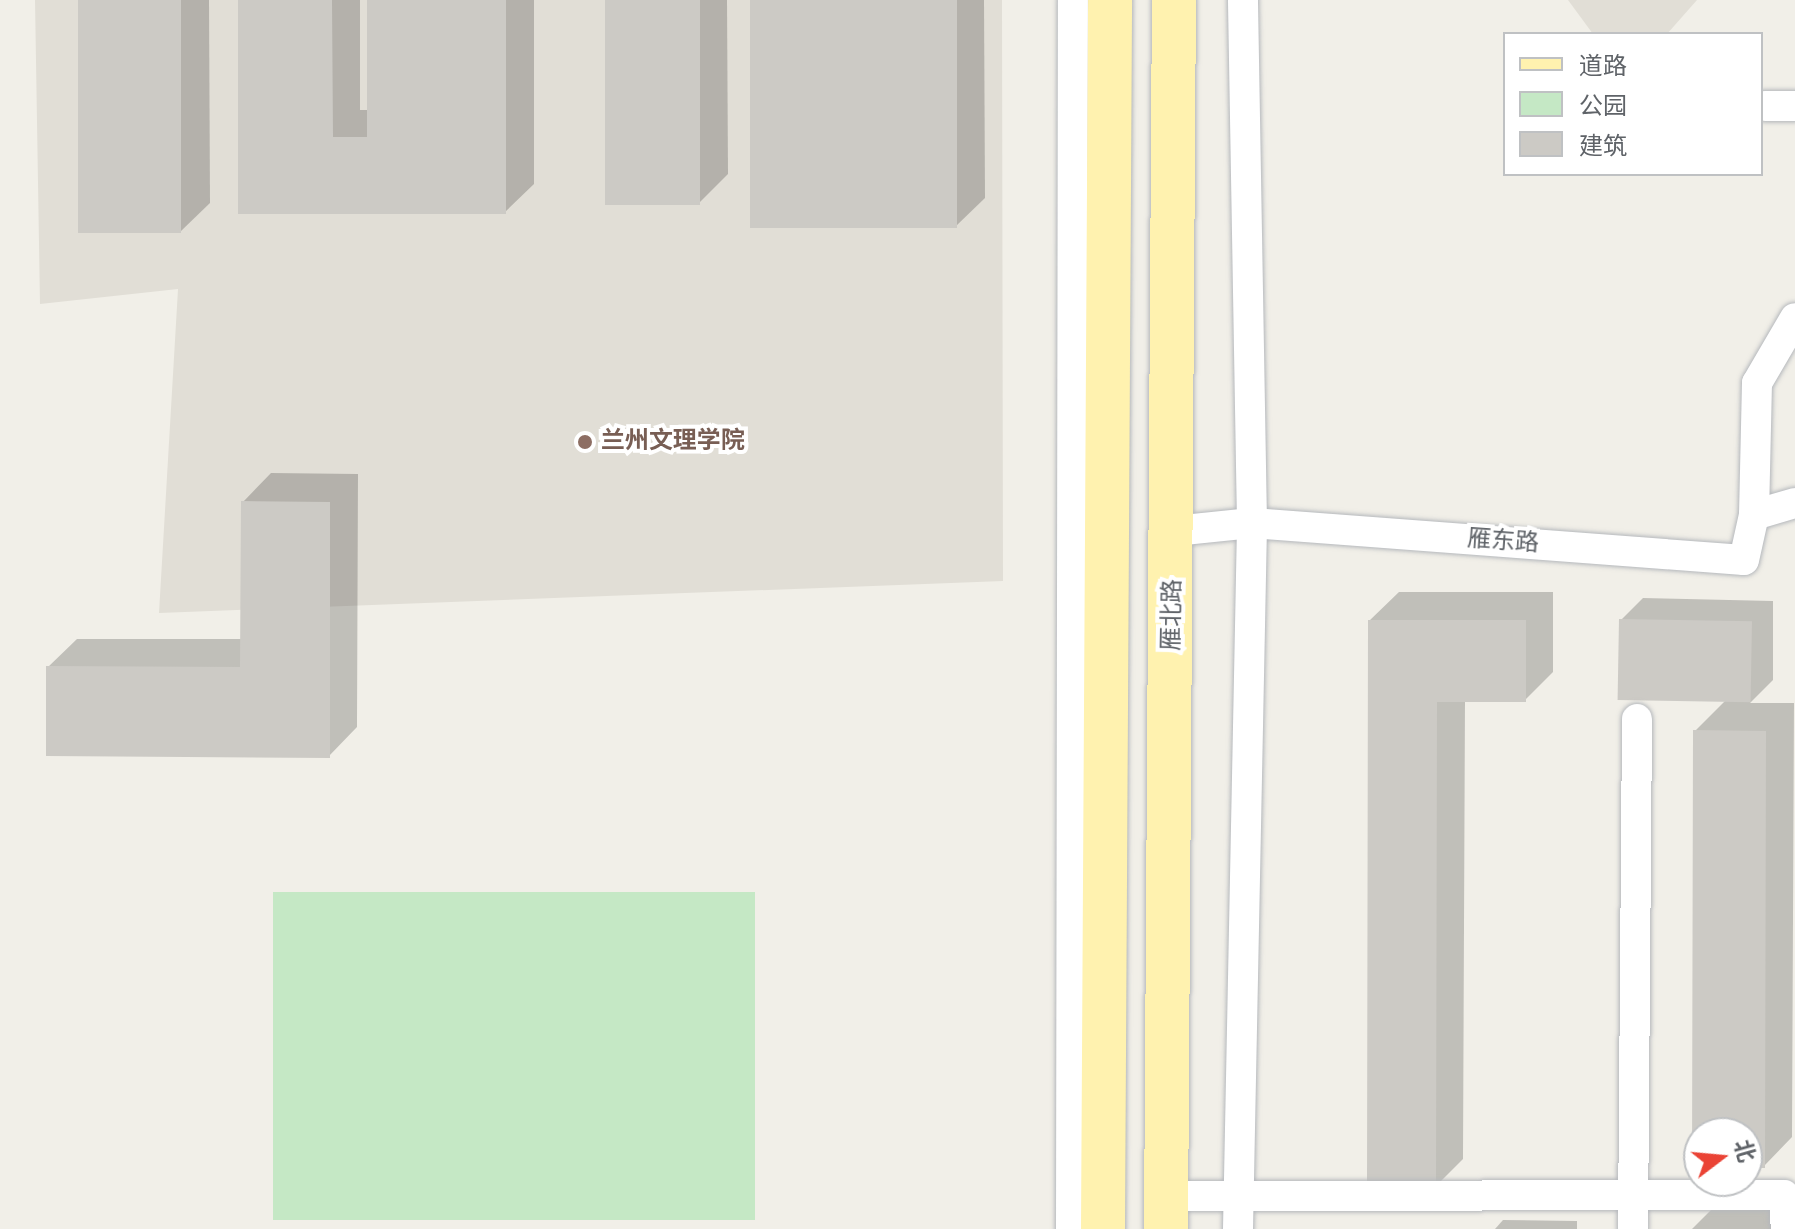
<!DOCTYPE html>
<html>
<head>
<meta charset="utf-8">
<style>
  body { margin:0 }
  #map { position:relative; width:1795px; height:1229px; overflow:hidden; background:#f1efe8; font-family:"Alegreya Sans","Noto Sans SC",sans-serif }
  div>[style] { position:absolute }
  .education>* { inset:0; background:#e1ded6 }
  .green>* { inset:0; background:#c5e8c5; transform-origin:0 0 }
  .shadow>* { inset:0; background:#0003 }
  .building>* { inset:0; background:#cccac5; transform-origin:0 0 }
  .roads { filter:drop-shadow(0 0 2px #b5b8bc) drop-shadow(0 0 2px #b5b8bc) }
  .street>* { height:30px; margin:-15px; padding:0 15px; transform-origin:15px; border-radius:15px; background:#fff }
  .primary>* { height:44px; margin:-22px; padding:0 22px; transform-origin:22px; border-radius:22px; background:#fff2af }
  .dots>* { width:22px; height:22px; translate:-50% -50%; box-sizing:border-box; border:4px solid #fff; border-radius:50% }
  span { translate:-50% -50%; white-space:nowrap; text-align:center; line-height:1.15; -webkit-text-stroke:8px #fff; paint-order:stroke }
  .education-label { font-size:24px; color:#785e54; font-weight:700 }
  .left { translate:0 -50%; text-align:left }
  .street-label { font-size:24px; color:#5f6368 }
  .legend { position:absolute; left:1503px; top:32px; width:260px; height:144px; box-sizing:border-box; background:#fff; border:2px solid #bfc1c3; margin:0; padding:10px 14px; list-style:none; font-size:24px; color:#5f6368 }
  .legend li { display:flex; align-items:center; gap:16px; height:40px }
  .legend b { width:40px; border:2px solid #bfc1c3 }
  .north { position:absolute; left:1683px; top:1117px; width:80px; height:80px; box-sizing:border-box; background:#fff; border:2px solid #bfc1c3; border-radius:50%; rotate:74deg; font-size:22px; font-weight:700; line-height:32px; text-align:center; color:#5f6368 }
  .north::after { content:''; display:block; margin:auto; width:28px; height:36px; background:#ea4335; clip-path:polygon(50% 0,100% 100%,50% 72%,0 100%) }
</style>
</head>
<body>
<div id="map">
  <div class="education">
    <div style="clip-path:polygon(35px 0,1002px 0,1003px 581px,159px 613px,178px 289px,40px 304px)"></div>
    <div style="clip-path:polygon(1568px 0,1697px 0,1667px 34px,1593px 34px)"></div>
  </div>
  <div class="green">
    <div style="left:273px;top:892px;width:482px;height:328px"></div>
  </div>
  <div class="shadow">
    <div style="clip-path:polygon(80px 0,209px 0,210px 203px,181px 231px)"></div>
    <div style="clip-path:polygon(240px 0,360px 0,360px 110px,369px 110px,369px 0,534px 0,534px 184px,505px 212px,240px 212px)"></div>
    <div style="clip-path:polygon(607px 0,727px 0,728px 174px,699px 203px)"></div>
    <div style="clip-path:polygon(752px 0,984px 0,985px 198px,956px 226px)"></div>
    <div style="clip-path:polygon(271px 473px,358px 474px,357px 727px,329px 756px,48px 667px,77px 639px,242px 639px,243px 502px)"></div>
    <div style="clip-path:polygon(1399px 592px,1553px 592px,1553px 672px,1525px 700px,1465px 700px,1463px 1159px,1435px 1187px,1370px 620px)"></div>
    <div style="clip-path:polygon(1643px 598px,1773px 601px,1773px 680px,1750px 703px,1794px 703px,1792px 1137px,1764px 1166px,1747px 1166px,1747px 1133px,1699px 1133px,1699px 1165px,1695px 731px,1725px 701px,1621px 620px)"></div>
    <div style="clip-path:polygon(1715px 1206px,1786px 1207px,1786px 1229px,1692px 1229px)"></div>
    <div style="clip-path:polygon(1503px 1220px,1577px 1221px,1577px 1229px,1495px 1229px)"></div>
  </div>
  <div class="building">
    <div style="left:78px;top:0;width:103px;height:233px"></div>
    <div style="clip-path:polygon(238px 0,332px 0,333px 137px,367px 137px,367px 0,506px 0,506px 214px,238px 214px)"></div>
    <div style="left:605px;top:0;width:95px;height:205px"></div>
    <div style="left:750px;top:0;width:207px;height:228px"></div>
    <div style="clip-path:polygon(241px 501px,330px 502px,330px 758px,46px 756px,46px 666px,240px 667px)"></div>
    <div style="left:1619px;top:619px;width:133px;height:81px;rotate:1deg"></div>
    <div style="clip-path:polygon(1368px 620px,1526px 620px,1526px 702px,1437px 702px,1436px 1189px,1367px 1189px)"></div>
    <div style="clip-path:polygon(1693px 730px,1766px 731px,1765px 1168px,1747px 1168px,1747px 1133px,1699px 1133px,1699px 1167px,1692px 1167px)"></div>
  </div>
  <div class="roads">
    <div class="street">
      <div style="left:1765px;top:106px;width:30px"></div>
      <div style="left:1754px;top:515px;width:132px;rotate:-88.7deg"></div>
      <div style="left:1757px;top:383px;width:75px;rotate:-59.7deg"></div>
      <div style="left:1174px;top:531px;width:78px;rotate:-5.9deg"></div>
      <div style="left:1252px;top:523px;width:493px;rotate:4.3deg"></div>
      <div style="left:1744px;top:560px;width:46px;rotate:-77.5deg"></div>
      <div style="left:1754px;top:515px;width:43px;rotate:-16.3deg"></div>
      <div style="left:1166px;top:1196px;width:618px;rotate:-0.09deg"></div>
      <div style="left:1784px;top:1195px;width:34px;rotate:87deg"></div>
      <div style="left:1071px;top:1229px;width:1229px;rotate:-89.91deg"></div>
      <div style="left:1238px;top:1229px;width:706px;rotate:-88.86deg"></div>
      <div style="left:1252px;top:523px;width:523px;rotate:-90.99deg"></div>
      <div style="left:1633px;top:1229px;width:510px;rotate:-89.55deg"></div>
    </div>
    <div class="primary">
      <div style="left:1103px;top:1229px;width:1229px;rotate:-89.67deg"></div>
      <div style="left:1166px;top:1229px;width:1229px;rotate:-89.63deg"></div>
    </div>
  </div>
  <div class="dots">
    <div style="left:585px;top:442px;background:#8d6e63"></div>
  </div>
  <div class="education-label">
    <span class="left" style="left:601px;top:442px">兰州文理学院</span>
  </div>
  <div class="street-label">
    <span style="left:1503px;top:542px;rotate:4deg">雁东路</span>
    <span style="left:1173px;top:615px;rotate:-89deg">雁北路</span>
  </div>
  <ul class="legend">
  <li><b style="height:10px;background:#fff2af"></b>道路</li>
  <li><b style="height:22px;background:#c5e8c5"></b>公园</li>
  <li><b style="height:22px;background:#cccac5"></b>建筑</li>
  </ul>
  <div class="north">北</div>
</div>
</body>
</html>
